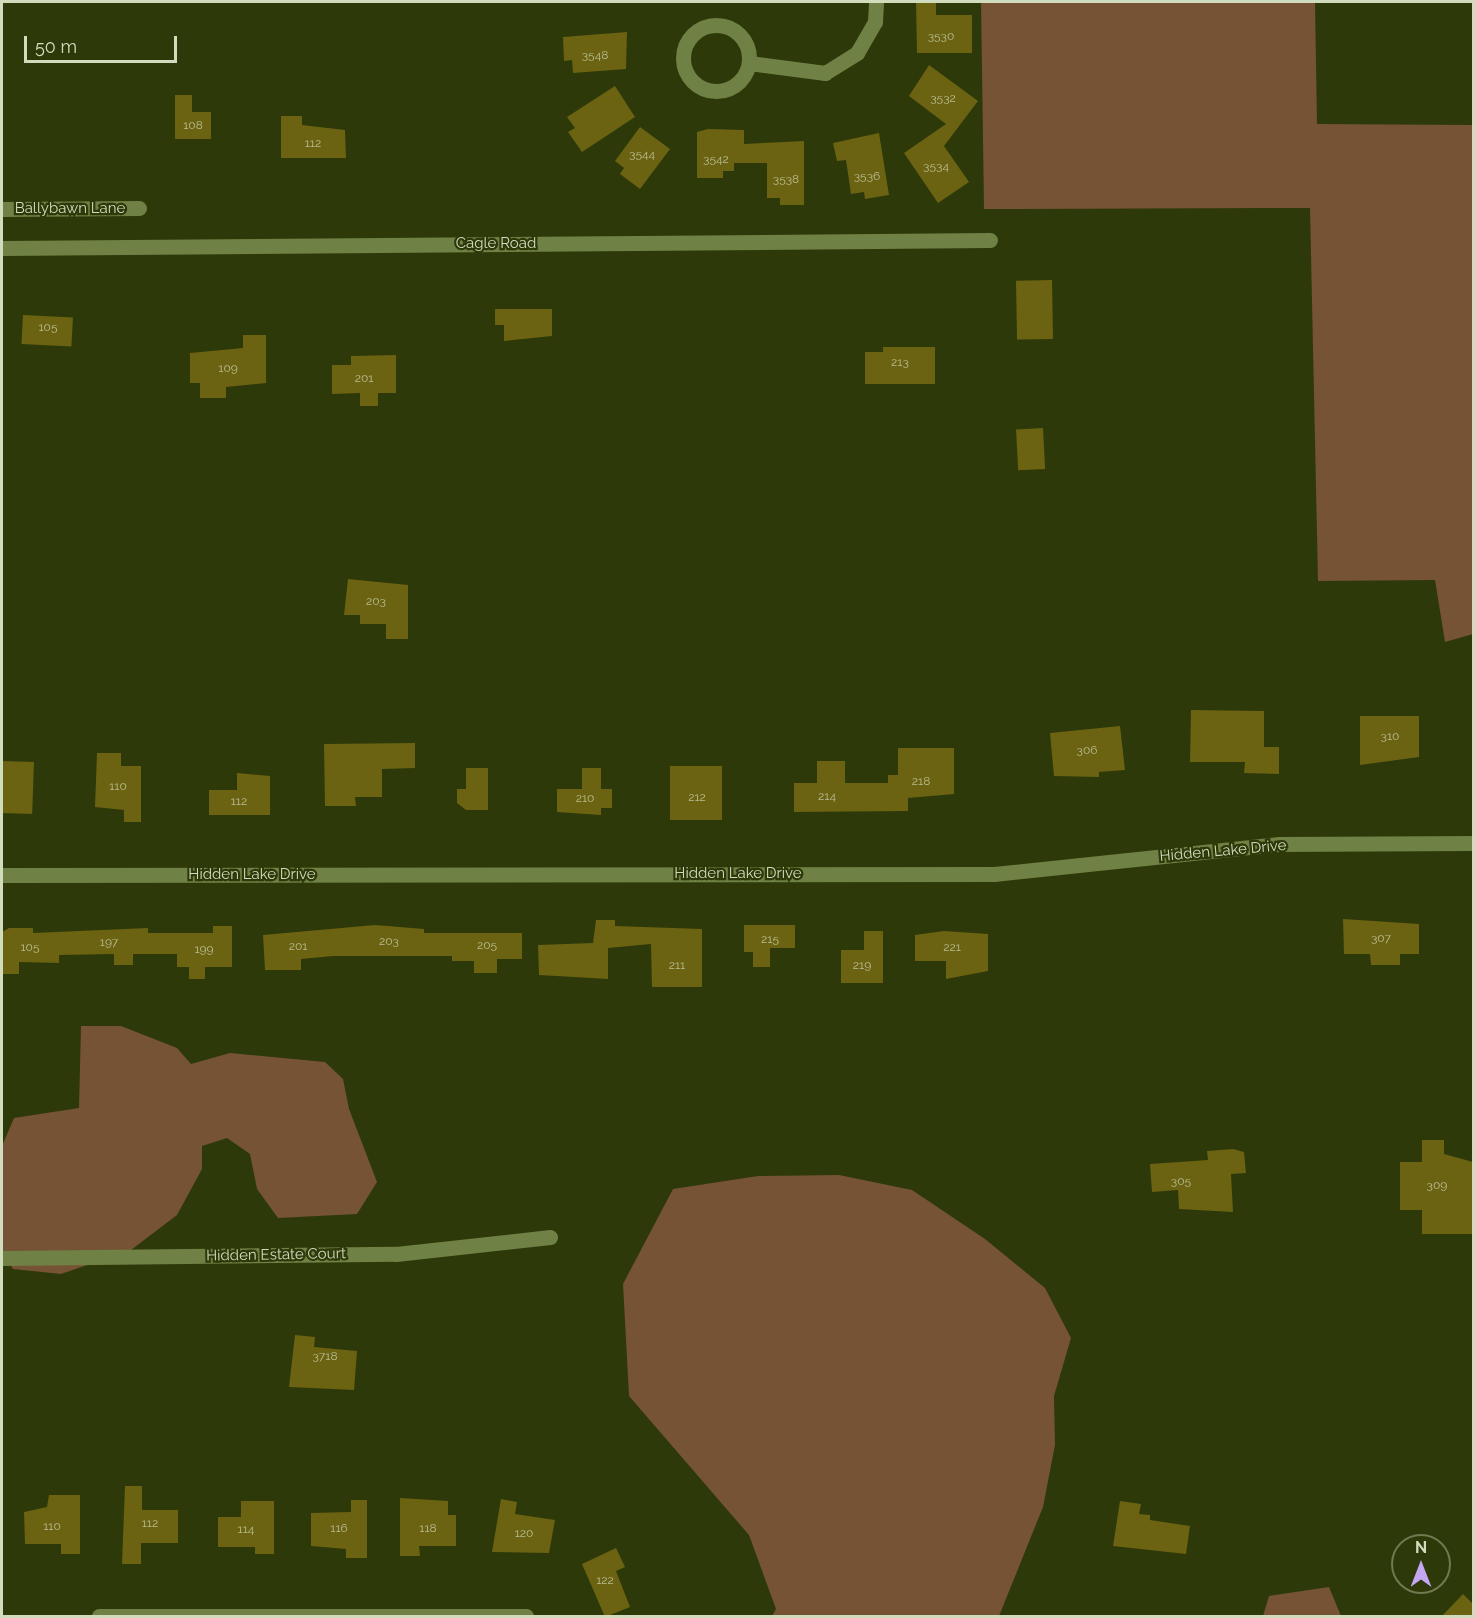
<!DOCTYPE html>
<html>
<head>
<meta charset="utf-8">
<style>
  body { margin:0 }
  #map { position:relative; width:1475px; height:1618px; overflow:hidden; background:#2d3909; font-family:Raleway,sans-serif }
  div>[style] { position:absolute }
  .green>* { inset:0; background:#755334 }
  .building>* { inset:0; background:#6b6212; transform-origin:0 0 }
  .street>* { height:15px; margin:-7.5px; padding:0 7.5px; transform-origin:7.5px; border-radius:7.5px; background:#6f8144 }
  .street>.ring { margin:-7.5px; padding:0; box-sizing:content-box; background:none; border:15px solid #6f8144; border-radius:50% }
  span { translate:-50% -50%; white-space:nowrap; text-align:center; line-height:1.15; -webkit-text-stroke:4.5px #2d3909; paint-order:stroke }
  .number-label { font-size:12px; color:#b8be92 }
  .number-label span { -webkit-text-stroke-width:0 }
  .street-label { font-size:15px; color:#d1dcbc }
  .frame { position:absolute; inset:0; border:3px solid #d1dcbc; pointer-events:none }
  .north { position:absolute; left:1391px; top:1534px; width:60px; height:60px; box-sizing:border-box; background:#2d3909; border:2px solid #6f7a51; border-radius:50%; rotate:0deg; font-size:16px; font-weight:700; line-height:24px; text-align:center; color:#d1dcbc }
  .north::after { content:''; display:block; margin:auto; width:21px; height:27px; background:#c5a7f1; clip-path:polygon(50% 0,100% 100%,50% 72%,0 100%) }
  .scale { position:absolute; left:24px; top:36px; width:153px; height:27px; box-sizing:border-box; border:3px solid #d1dcbc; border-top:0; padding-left:8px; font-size:18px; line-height:21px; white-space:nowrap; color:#d1dcbc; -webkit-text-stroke:4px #2d3909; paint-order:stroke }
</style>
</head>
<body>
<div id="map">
  <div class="green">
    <div style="clip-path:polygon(981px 2px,1315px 2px,1317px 124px,1473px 125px,1473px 634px,1445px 642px,1435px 580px,1318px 581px,1310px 208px,984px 209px)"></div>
    <div style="clip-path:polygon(81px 1026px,121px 1026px,177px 1048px,191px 1064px,230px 1053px,325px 1062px,343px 1079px,349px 1109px,377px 1182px,357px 1214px,278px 1218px,257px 1189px,250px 1154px,227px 1138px,202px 1146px,202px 1169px,177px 1215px,131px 1250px,61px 1274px,13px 1269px,2px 1252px,2px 1146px,14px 1118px,79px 1108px)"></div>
    <div style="clip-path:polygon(839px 1175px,912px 1190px,985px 1239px,1045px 1288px,1071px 1338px,1054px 1396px,1055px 1445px,1043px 1507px,999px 1616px,772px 1616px,776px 1609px,749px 1535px,629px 1396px,623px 1284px,673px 1189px,758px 1176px)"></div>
    <div style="clip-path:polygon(1329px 1587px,1341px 1616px,1263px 1616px,1269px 1596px)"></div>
  </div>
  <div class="building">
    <div style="clip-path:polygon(916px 2px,936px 2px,936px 15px,972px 15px,972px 53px,917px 53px)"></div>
    <div style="clip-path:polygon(627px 32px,626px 69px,573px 73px,572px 60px,564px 61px,563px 37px)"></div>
    <div style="clip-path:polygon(929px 65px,978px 101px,944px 146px,969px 182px,938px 203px,904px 153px,946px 124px,909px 96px)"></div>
    <div style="clip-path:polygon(615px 86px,635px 117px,582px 152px,568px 132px,575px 128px,567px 117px)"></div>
    <div style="clip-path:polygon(175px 95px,192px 95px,192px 112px,211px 112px,211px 139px,175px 139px)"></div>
    <div style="clip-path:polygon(281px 116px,302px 116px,302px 125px,345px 130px,346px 158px,281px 158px)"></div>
    <div style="clip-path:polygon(640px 127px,670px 149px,640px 189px,620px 174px,624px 168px,615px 161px)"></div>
    <div style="clip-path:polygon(708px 129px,744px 130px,744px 144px,804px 141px,804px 205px,780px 205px,780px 198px,767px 198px,767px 163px,734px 163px,734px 171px,723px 171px,723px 178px,697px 178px,697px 132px)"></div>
    <div style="clip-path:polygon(879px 133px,889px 195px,865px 199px,864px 192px,851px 194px,846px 160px,837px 161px,833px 143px)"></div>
    <div style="left:1052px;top:280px;width:59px;height:36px;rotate:89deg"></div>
    <div style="clip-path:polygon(495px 309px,552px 309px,552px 336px,504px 341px,504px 325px,495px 325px)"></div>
    <div style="left:23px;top:315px;width:50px;height:29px;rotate:3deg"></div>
    <div style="clip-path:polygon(243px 335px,266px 335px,266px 383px,226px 387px,226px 398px,200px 398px,200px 383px,190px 383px,190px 353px,243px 348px)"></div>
    <div style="clip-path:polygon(883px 347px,935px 347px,935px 384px,865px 384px,865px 352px,883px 352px)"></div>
    <div style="clip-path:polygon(396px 355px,396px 393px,378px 393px,378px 406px,360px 406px,360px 393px,332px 394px,332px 365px,351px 365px,351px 356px)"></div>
    <div style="left:1043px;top:428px;width:41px;height:27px;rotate:87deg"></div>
    <div style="clip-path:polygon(348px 579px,408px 585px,408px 639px,386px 639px,386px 624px,360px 624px,360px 615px,344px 615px)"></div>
    <div style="clip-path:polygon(1191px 710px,1264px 711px,1264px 747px,1279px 747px,1279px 774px,1244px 773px,1245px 762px,1190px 762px)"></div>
    <div style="clip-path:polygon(1360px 716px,1419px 716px,1419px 757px,1360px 765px)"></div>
    <div style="clip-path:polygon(1120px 726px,1125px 770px,1099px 772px,1099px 777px,1054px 776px,1050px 733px)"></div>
    <div style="clip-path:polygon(415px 743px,415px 768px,382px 769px,382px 797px,355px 797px,356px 806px,325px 806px,324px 744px)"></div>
    <div style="clip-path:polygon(898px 748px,954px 748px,954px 794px,908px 798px,908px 811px,794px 812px,794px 783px,817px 783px,817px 761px,845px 761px,845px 783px,888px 783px,888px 775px,898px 775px)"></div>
    <div style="clip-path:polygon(97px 753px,121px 753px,121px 766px,141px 766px,141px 822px,124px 822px,124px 810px,95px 807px)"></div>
    <div style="left:2px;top:761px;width:32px;height:52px;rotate:2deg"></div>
    <div style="left:670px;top:766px;width:52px;height:54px"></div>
    <div style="clip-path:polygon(466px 768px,488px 768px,488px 810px,466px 810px,457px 803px,457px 789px,466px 789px)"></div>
    <div style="clip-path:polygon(582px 768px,601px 768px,601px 789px,612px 789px,612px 808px,601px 808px,601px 815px,557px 812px,557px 789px,582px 789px)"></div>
    <div style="clip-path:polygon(237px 773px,270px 776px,270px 815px,209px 815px,209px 790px,237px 790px)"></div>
    <div style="clip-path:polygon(1343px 919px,1419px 924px,1419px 954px,1400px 954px,1400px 965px,1371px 965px,1370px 954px,1344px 954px)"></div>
    <div style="clip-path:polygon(596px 920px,615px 920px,615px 926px,702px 929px,702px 987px,652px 987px,651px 944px,608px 948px,608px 979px,539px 975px,538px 945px,593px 943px)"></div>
    <div style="clip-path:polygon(375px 925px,424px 929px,424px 933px,522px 933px,522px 959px,497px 959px,497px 973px,474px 973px,474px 961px,452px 961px,452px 956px,333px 956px,301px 959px,301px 970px,265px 970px,263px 935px)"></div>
    <div style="clip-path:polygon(744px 925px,795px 925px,795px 948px,770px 948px,770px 967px,753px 967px,753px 952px,744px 952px)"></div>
    <div style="clip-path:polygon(213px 926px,232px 926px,232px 967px,205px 967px,205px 979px,189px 979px,189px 967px,177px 967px,177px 954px,133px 954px,133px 965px,114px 965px,114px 954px,59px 955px,59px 963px,19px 962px,19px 974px,2px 974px,2px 932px,9px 928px,33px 928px,33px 933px,148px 928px,148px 933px,213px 933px)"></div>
    <div style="clip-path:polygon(864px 931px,883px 931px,883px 983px,841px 983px,841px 950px,864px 950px)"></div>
    <div style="clip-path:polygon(944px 931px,988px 934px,988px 971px,946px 979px,946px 961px,915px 961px,915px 935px)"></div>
    <div style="clip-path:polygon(1422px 1140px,1444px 1140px,1444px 1154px,1473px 1162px,1473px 1234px,1422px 1234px,1422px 1210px,1400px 1210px,1400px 1162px,1422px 1162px)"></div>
    <div style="clip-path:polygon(1233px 1149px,1244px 1152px,1246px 1173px,1231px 1174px,1233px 1212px,1179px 1209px,1178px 1190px,1152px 1192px,1150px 1164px,1208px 1160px,1207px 1151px)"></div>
    <div style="clip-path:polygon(295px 1335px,315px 1337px,314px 1347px,357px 1351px,354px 1390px,289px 1387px)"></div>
    <div style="clip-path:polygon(125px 1486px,142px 1486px,142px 1510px,178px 1510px,178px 1543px,141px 1543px,141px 1564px,122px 1564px)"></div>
    <div style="clip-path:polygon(49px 1495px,80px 1495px,80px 1554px,61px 1554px,61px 1544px,25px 1544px,24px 1512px,47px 1507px)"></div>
    <div style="clip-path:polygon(400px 1498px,448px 1501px,448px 1515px,456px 1515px,456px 1546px,419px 1546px,420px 1556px,400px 1556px)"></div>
    <div style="clip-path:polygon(501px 1499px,517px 1502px,515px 1514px,555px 1520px,549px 1553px,492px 1552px)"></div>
    <div style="clip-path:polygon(351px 1500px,367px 1500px,367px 1558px,346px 1558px,346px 1549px,311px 1546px,311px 1513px,351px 1512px)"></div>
    <div style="clip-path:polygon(241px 1501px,274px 1501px,274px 1554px,255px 1554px,255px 1547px,218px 1547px,218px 1517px,241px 1517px)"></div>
    <div style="clip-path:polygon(1120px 1501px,1141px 1504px,1139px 1514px,1150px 1515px,1150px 1520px,1190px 1526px,1186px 1554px,1113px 1546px)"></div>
    <div style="clip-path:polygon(616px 1548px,625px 1567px,616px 1571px,630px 1607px,605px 1617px,582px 1564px)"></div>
    <div style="clip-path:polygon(1463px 1594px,1473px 1604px,1473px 1617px,1441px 1617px)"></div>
  </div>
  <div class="street">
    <div class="ring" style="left:683px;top:25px;width:51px;height:51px"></div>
    <div style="left:749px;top:63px;width:77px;rotate:7.5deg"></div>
    <div style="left:825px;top:73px;width:38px;rotate:-32deg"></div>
    <div style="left:857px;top:53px;width:36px;rotate:-60deg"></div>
    <div style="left:875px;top:22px;width:20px;rotate:-87deg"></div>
    <div style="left:2px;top:209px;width:137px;rotate:-0.4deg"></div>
    <div style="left:2px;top:248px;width:988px;rotate:-0.46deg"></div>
    <div style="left:2px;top:875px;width:992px;rotate:-0.06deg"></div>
    <div style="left:994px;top:874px;width:287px;rotate:-6deg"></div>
    <div style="left:1279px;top:844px;width:195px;rotate:-0.3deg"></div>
    <div style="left:2px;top:1258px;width:394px;rotate:-0.6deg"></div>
    <div style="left:396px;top:1254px;width:155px;rotate:-6.3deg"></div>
    <div style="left:99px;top:1616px;width:427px"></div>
  </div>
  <div class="number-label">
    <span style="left:941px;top:37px">3530</span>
    <span style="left:595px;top:56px">3548</span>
    <span style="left:943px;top:99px">3532</span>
    <span style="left:193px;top:126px">108</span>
    <span style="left:313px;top:144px">112</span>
    <span style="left:642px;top:155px">3544</span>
    <span style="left:716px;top:160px">3542</span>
    <span style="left:936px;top:167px">3534</span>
    <span style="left:867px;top:177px">3536</span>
    <span style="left:786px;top:180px">3538</span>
    <span style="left:48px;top:328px">105</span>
    <span style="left:900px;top:363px">213</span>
    <span style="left:228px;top:369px">109</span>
    <span style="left:364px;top:379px">201</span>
    <span style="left:376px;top:602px">203</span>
    <span style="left:1390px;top:737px">310</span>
    <span style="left:1087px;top:751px">306</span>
    <span style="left:921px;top:782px">218</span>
    <span style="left:118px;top:787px">110</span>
    <span style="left:827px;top:797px">214</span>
    <span style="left:697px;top:798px">212</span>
    <span style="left:585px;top:799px">210</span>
    <span style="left:239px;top:802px">112</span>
    <span style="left:1381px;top:939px">307</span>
    <span style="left:770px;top:940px">215</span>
    <span style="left:389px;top:942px">203</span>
    <span style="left:109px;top:943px">197</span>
    <span style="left:487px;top:946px">205</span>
    <span style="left:298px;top:947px">201</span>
    <span style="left:30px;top:948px">105</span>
    <span style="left:952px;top:948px">221</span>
    <span style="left:204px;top:950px">199</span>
    <span style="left:677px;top:966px">211</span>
    <span style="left:862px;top:966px">219</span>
    <span style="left:1181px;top:1182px">305</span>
    <span style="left:1437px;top:1186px">309</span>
    <span style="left:325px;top:1357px">3718</span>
    <span style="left:150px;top:1524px">112</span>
    <span style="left:52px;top:1527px">110</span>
    <span style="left:339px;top:1529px">116</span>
    <span style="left:428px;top:1529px">118</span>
    <span style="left:246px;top:1530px">114</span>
    <span style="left:524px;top:1534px">120</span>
    <span style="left:605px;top:1581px">122</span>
  </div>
  <div class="street-label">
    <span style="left:70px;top:209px">Ballybawn Lane</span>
    <span style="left:496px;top:244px">Cagle Road</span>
    <span style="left:1223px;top:851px;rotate:-5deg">Hidden Lake Drive</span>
    <span style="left:738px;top:874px">Hidden Lake Drive</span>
    <span style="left:252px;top:875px">Hidden Lake Drive</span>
    <span style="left:276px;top:1255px;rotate:-1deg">Hidden Estate Court</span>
  </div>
  <div class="frame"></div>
  <div class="north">N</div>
  <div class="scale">50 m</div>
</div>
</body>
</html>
